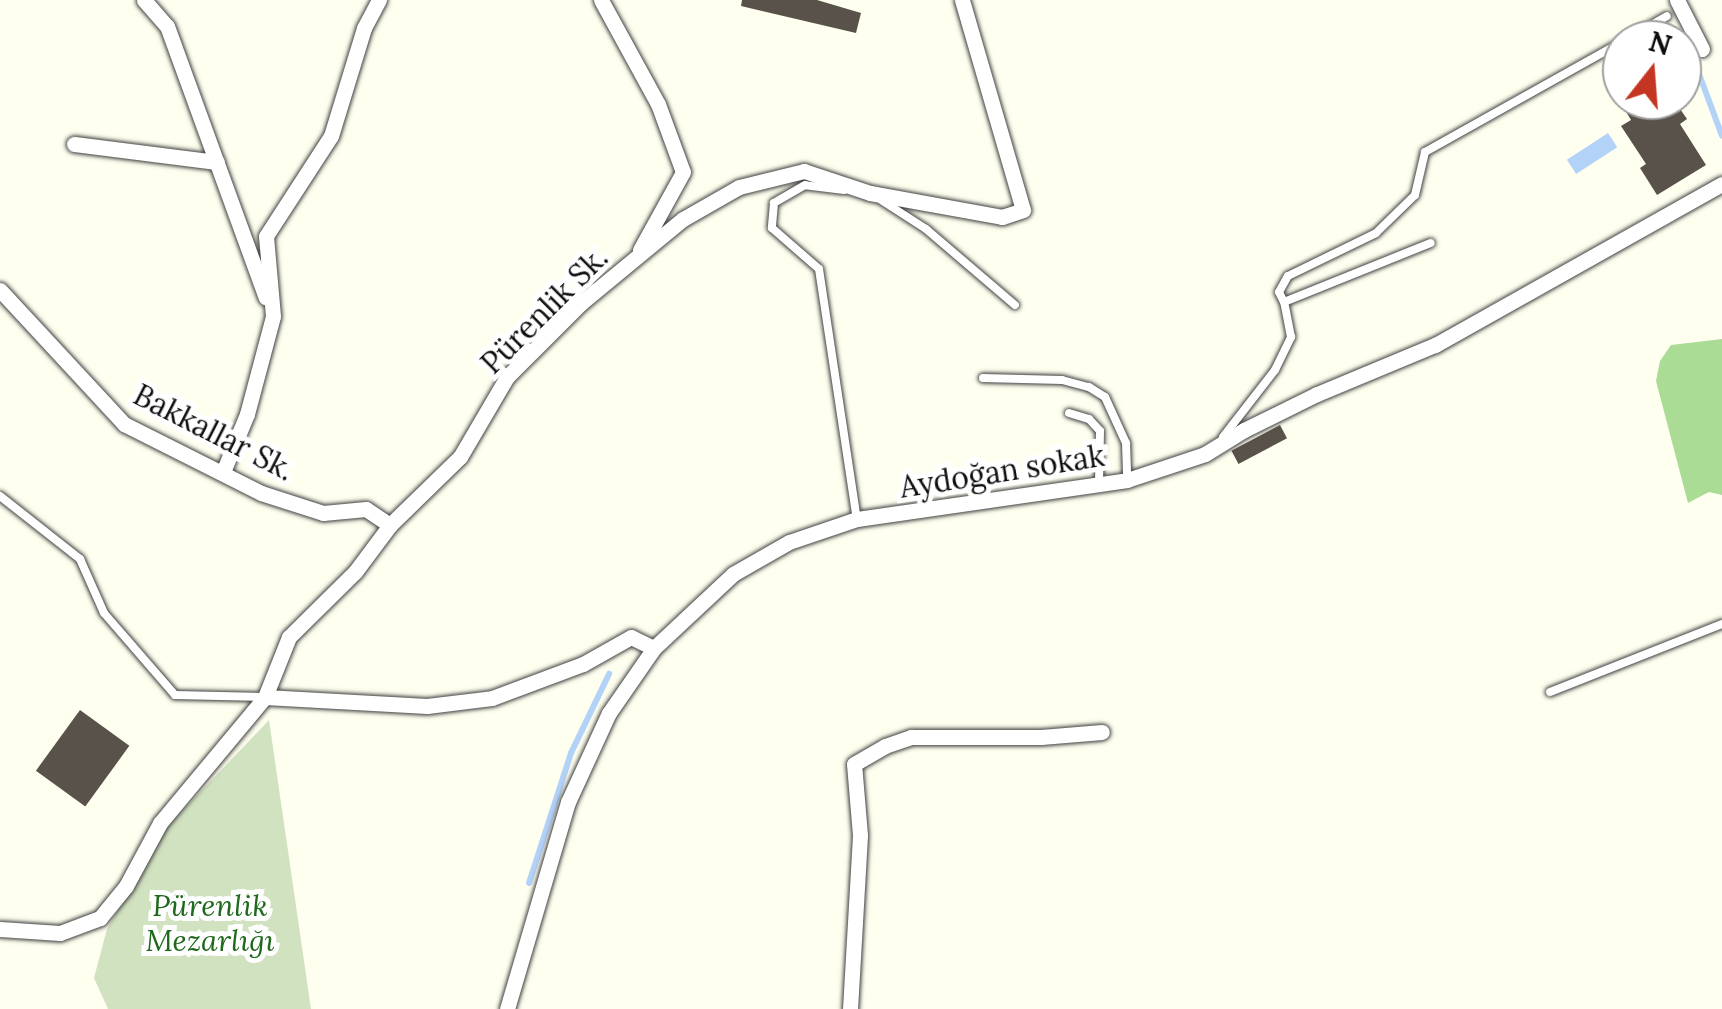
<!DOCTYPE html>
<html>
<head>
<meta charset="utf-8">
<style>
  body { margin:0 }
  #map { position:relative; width:1722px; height:1009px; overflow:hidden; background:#fffff0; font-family:Lora,serif }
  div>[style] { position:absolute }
  .forest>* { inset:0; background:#aadc96 }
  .cemetery>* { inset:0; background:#d1e2c0 }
  .water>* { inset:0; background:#b3d2f8; transform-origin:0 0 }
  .stream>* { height:6px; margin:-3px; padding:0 3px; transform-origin:3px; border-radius:3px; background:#b3d2f8 }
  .building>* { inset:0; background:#58524a; transform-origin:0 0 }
  .roads { filter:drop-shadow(0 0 2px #414141) drop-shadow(0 0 2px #414141) }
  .lane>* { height:8px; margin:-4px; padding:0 4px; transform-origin:4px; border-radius:4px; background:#fff }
  .street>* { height:15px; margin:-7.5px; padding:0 7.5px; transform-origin:7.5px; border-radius:7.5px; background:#fff }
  span { translate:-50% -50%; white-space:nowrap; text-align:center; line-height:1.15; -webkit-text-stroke:10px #fff; paint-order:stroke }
  .street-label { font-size:30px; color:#0e0e0e }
  .park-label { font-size:30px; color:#1e691c; font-style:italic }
  .north { position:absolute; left:1602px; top:20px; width:100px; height:100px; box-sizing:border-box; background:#fff; border:2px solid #9f9f9f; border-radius:50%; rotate:17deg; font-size:28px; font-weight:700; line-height:40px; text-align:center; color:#0e0e0e }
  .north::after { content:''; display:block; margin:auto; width:35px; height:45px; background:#c43621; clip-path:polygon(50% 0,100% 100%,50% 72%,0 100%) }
</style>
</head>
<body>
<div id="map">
  <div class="forest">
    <div style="clip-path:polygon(1722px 339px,1722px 495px,1709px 492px,1688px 503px,1656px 381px,1660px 361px,1671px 345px)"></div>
  </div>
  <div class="cemetery">
    <div style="clip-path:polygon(269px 720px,311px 1009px,108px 1009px,94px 978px,107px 929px,167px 827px)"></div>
  </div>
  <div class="water">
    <div style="left:1608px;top:133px;width:17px;height:49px;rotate:57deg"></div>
  </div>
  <div class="stream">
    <div style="left:1686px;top:39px;width:103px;rotate:69.6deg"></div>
    <div style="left:529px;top:883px;width:137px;rotate:-72.1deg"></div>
    <div style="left:571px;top:753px;width:88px;rotate:-64.3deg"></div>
  </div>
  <div class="building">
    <div style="clip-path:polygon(742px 0,817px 0,861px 13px,856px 33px,741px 6px)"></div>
    <div style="clip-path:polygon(1619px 100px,1674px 100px,1687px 119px,1680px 124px,1706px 165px,1657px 195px,1640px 168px,1646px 164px,1621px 126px,1631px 120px)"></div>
    <div style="left:1280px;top:425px;width:15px;height:55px;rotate:62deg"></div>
    <div style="left:80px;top:710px;width:61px;height:75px;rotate:36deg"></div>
  </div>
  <div class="roads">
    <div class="lane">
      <div style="left:1625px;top:40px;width:48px;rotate:-29.7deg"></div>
      <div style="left:844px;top:190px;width:39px;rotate:-173deg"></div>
      <div style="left:805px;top:185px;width:36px;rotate:150deg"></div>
      <div style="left:774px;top:203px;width:25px;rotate:95deg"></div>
      <div style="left:772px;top:228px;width:62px;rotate:41.1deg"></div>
      <div style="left:819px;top:269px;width:253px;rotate:81.4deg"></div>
      <div style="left:881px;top:200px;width:54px;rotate:32.8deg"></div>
      <div style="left:926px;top:229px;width:117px;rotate:40.5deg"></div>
      <div style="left:1284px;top:302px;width:11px;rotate:-117deg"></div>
      <div style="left:1279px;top:292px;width:18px;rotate:-61deg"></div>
      <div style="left:1288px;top:276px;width:98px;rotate:-26deg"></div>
      <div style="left:1376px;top:233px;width:54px;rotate:-44.3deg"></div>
      <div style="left:1415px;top:195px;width:44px;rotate:-76.9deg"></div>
      <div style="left:1425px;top:152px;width:226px;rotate:-29.2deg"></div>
      <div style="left:983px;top:378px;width:79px;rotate:1.5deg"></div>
      <div style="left:1062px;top:380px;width:28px;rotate:15deg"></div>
      <div style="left:1089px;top:387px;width:19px;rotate:32deg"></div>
      <div style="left:1105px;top:397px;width:51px;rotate:65.5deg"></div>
      <div style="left:1126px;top:443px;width:37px;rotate:88deg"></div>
      <div style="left:1069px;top:413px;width:21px;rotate:17deg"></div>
      <div style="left:1089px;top:419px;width:16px;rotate:47deg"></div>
      <div style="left:1100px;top:431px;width:54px;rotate:91.1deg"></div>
      <div style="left:1223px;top:437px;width:85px;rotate:-52.2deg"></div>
      <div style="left:1275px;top:370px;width:37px;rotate:-64deg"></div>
      <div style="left:1291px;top:337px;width:36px;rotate:-101deg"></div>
      <div style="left:1284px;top:302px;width:158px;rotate:-21.9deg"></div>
      <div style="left:0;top:496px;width:102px;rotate:38.2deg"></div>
      <div style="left:80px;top:559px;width:59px;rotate:66deg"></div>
      <div style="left:104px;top:613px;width:108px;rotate:49.1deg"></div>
      <div style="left:175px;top:695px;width:90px;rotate:1.3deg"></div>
      <div style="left:1550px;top:692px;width:185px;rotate:-21.6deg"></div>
    </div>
    <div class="street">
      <div style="left:144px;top:0;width:35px;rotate:49deg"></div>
      <div style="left:167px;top:26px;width:289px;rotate:70deg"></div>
      <div style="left:601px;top:0;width:119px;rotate:61.3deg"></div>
      <div style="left:658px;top:104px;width:72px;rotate:69.8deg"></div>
      <div style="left:683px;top:172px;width:89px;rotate:118.9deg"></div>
      <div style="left:1677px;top:0;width:55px;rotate:63deg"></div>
      <div style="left:74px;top:144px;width:144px;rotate:7.2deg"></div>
      <div style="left:0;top:290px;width:183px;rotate:47.2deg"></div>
      <div style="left:124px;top:424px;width:153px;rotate:26.7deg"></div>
      <div style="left:261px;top:493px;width:65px;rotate:17.9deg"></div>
      <div style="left:323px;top:513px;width:43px;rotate:-5.3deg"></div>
      <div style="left:366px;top:509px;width:29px;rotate:34deg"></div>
      <div style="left:223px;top:472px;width:63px;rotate:-67.5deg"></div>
      <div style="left:247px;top:414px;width:101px;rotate:-75.1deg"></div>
      <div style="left:273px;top:316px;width:80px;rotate:-95deg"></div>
      <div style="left:266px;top:236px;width:119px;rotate:-57deg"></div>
      <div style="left:331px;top:136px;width:113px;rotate:-73deg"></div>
      <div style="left:364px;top:28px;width:32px;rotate:-62deg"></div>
      <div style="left:265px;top:697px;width:162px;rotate:3.2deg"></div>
      <div style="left:427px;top:706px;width:65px;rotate:-7deg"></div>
      <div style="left:492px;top:698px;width:97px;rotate:-20.5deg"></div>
      <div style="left:583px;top:664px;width:55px;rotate:-29.4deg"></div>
      <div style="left:631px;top:637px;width:25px;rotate:26deg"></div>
      <div style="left:0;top:929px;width:60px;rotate:3.8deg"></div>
      <div style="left:60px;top:933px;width:43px;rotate:-20.6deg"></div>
      <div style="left:100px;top:918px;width:41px;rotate:-50.9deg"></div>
      <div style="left:126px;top:886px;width:72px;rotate:-61.6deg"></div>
      <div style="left:160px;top:823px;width:164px;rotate:-50.2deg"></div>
      <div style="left:265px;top:697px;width:65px;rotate:-68.2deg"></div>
      <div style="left:289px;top:637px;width:93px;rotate:-44.6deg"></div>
      <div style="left:355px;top:572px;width:59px;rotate:-53.3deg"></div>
      <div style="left:390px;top:525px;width:98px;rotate:-44.2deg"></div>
      <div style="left:460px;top:457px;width:93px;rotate:-59.6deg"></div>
      <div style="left:507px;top:377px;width:105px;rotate:-45deg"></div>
      <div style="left:581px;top:303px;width:132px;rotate:-39.5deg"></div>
      <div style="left:683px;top:219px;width:64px;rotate:-29.7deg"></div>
      <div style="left:739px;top:187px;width:67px;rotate:-13.8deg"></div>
      <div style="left:804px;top:171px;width:70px;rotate:18.4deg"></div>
      <div style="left:870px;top:193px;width:134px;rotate:10.3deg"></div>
      <div style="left:1002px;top:217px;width:22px;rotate:-18deg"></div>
      <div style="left:1023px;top:210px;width:219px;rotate:-106.2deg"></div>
      <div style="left:507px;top:1009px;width:216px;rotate:-73.6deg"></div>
      <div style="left:568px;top:802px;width:98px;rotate:-65.3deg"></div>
      <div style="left:609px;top:713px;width:79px;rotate:-55.3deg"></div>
      <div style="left:654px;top:648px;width:108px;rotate:-43.1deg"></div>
      <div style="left:733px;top:574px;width:64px;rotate:-29.7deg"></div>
      <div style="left:789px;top:542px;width:72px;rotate:-18.7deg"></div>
      <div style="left:857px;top:519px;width:273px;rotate:-8.2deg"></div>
      <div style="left:1127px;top:480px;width:82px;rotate:-18.4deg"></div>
      <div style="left:1205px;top:454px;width:46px;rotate:-31.6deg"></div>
      <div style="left:1244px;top:430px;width:81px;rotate:-26.3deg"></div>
      <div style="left:1317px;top:394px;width:128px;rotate:-22.6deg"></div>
      <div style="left:1435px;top:345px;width:329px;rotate:-29.3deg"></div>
      <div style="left:850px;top:1009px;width:174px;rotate:-86.7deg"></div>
      <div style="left:860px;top:835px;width:71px;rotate:-94.8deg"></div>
      <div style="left:854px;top:764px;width:36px;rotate:-30deg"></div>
      <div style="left:885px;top:746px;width:28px;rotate:-19deg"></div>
      <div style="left:911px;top:737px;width:130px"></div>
      <div style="left:1041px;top:737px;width:61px;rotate:-4.7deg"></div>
    </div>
  </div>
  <div class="street-label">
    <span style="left:544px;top:310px;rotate:-45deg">Pürenlik Sk.</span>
    <span style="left:214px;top:432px;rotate:27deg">Bakkallar Sk.</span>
    <span style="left:1002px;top:471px;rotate:-9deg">Aydoğan sokak</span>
  </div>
  <div class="park-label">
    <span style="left:210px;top:922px">Pürenlik<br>Mezarlığı</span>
  </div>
  <div class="north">N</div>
</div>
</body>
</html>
